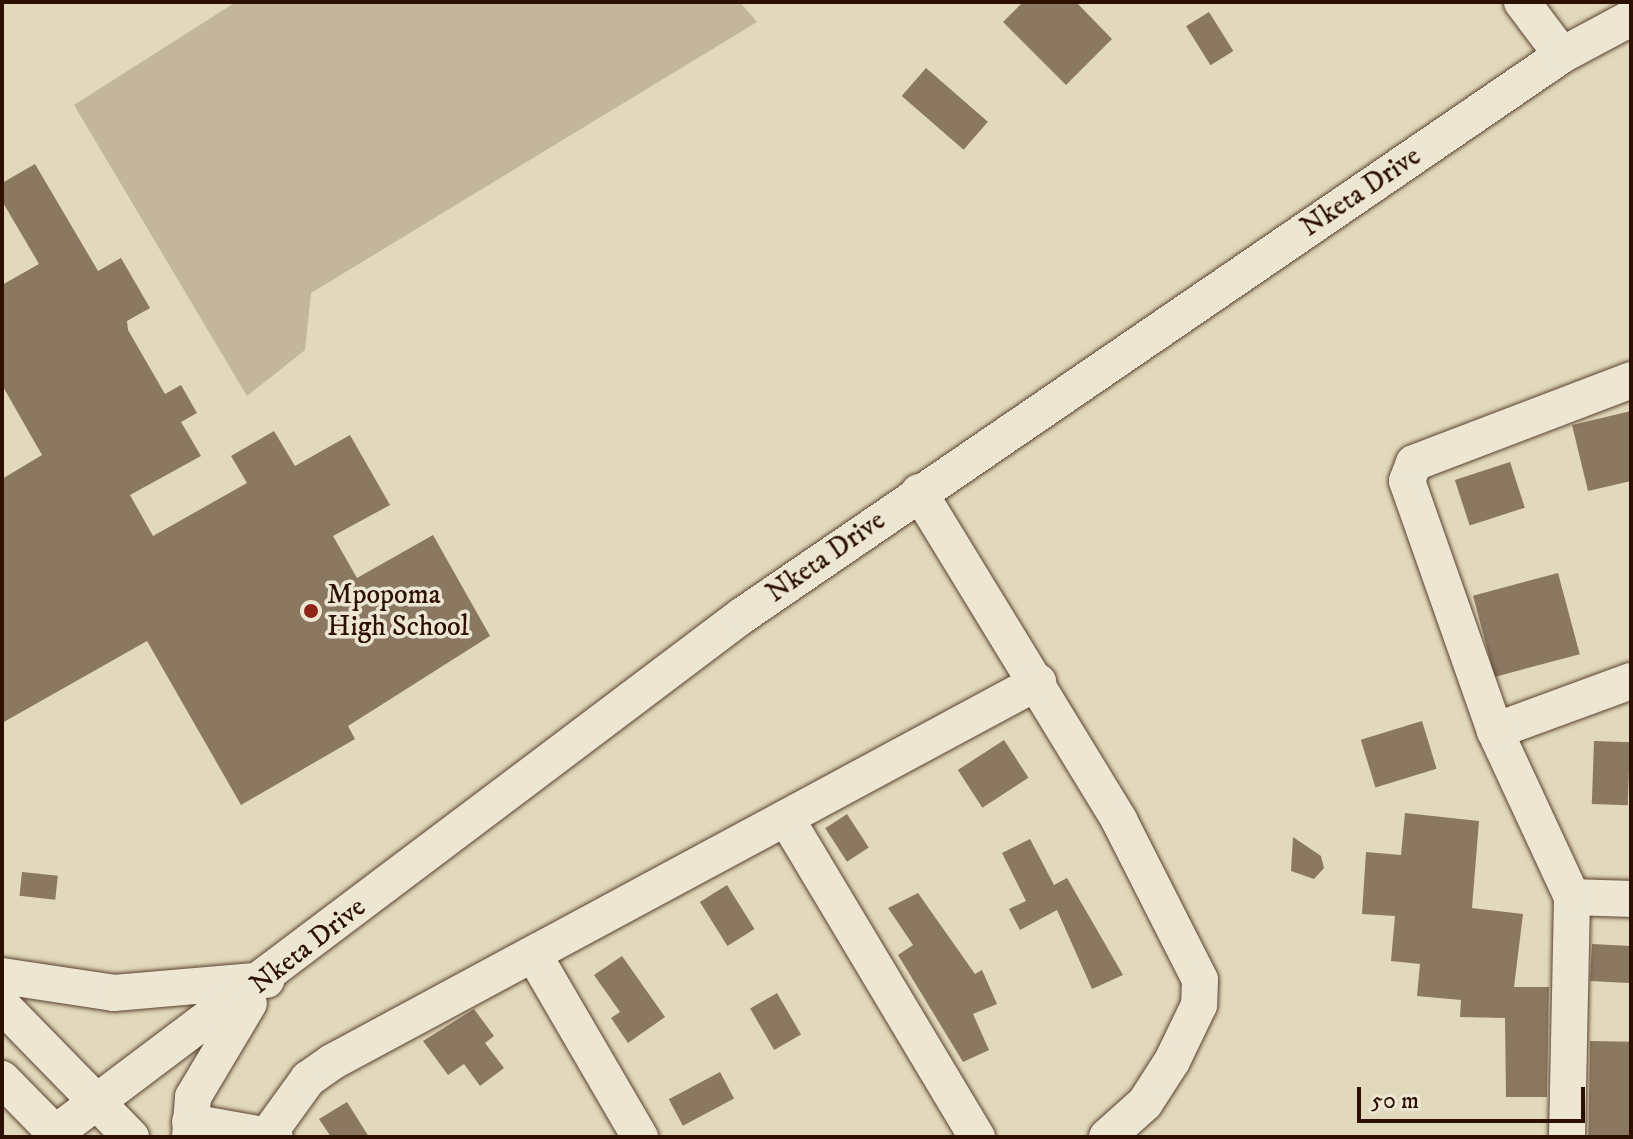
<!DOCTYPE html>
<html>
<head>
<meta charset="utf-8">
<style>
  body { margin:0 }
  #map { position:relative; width:1633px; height:1139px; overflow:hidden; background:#e2d8bb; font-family:"IM FELL DW Pica",serif }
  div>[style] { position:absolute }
  .green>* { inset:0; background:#c3b69b }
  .building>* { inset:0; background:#8b7861; transform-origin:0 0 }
  .roads { filter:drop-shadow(0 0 2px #5a422f) drop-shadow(0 0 2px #5a422f) }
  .minor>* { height:36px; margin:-18px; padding:0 18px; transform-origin:18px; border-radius:18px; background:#ece6d3 }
  .dots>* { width:22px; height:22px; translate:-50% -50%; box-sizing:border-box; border:4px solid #ece6d3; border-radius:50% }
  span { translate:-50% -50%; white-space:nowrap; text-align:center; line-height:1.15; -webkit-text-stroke:7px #ece6d3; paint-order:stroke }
  .street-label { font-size:28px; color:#2d1000 }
  .poi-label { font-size:28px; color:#2d1000 }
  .left { translate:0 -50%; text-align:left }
  .frame { position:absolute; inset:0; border:4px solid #2d1000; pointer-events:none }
  .scale { position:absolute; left:1357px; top:1087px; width:228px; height:36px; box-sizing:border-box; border:4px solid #2d1000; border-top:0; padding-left:10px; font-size:24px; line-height:28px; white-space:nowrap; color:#2d1000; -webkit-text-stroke:6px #ece6d3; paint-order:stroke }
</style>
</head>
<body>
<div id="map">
  <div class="green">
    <div style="clip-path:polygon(236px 2px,740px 2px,757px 22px,311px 293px,305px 350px,247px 396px,74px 105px)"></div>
  </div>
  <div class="building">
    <div style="clip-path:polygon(1023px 2px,1076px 2px,1112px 39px,1066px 85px,1003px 22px)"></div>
    <div style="left:1209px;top:12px;width:46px;height:27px;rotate:58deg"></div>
    <div style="left:926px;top:68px;width:82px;height:37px;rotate:41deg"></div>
    <div style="clip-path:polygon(35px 164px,98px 271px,121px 258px,150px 308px,127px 321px,128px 330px,165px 394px,181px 385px,197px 413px,181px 422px,201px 456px,130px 495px,153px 536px,247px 483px,231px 456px,274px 431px,295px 466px,350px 435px,390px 505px,333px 536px,357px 578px,433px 535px,490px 636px,348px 726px,355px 739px,241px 805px,147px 641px,2px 723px,2px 479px,42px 455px,2px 385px,2px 285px,39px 264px,2px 201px,2px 183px)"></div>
    <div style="clip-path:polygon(1631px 411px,1631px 481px,1588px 491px,1572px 425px)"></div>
    <div style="left:1510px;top:462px;width:48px;height:58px;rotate:72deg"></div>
    <div style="left:1558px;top:573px;width:84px;height:88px;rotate:75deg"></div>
    <div style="left:1422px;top:721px;width:50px;height:64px;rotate:73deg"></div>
    <div style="left:1004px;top:740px;width:45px;height:55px;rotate:57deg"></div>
    <div style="left:1594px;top:741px;width:36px;height:63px;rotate:2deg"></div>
    <div style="clip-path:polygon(1405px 813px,1479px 821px,1472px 908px,1523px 914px,1514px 987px,1549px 987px,1547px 1097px,1506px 1097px,1505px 1018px,1460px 1017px,1461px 1000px,1417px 996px,1420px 964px,1391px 961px,1395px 916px,1362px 914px,1366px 852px,1401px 855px)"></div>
    <div style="left:847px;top:814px;width:40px;height:26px;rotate:57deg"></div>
    <div style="clip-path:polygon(1293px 837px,1321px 856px,1324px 868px,1314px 879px,1291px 871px)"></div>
    <div style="clip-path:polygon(1030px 839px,1054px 885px,1067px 878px,1123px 975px,1092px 989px,1057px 910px,1020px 930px,1009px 909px,1026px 901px,1002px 853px)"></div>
    <div style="left:22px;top:872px;width:36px;height:24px;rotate:6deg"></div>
    <div style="left:727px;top:885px;width:52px;height:32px;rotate:58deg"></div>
    <div style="clip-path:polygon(918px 893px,975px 974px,982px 970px,997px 1004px,973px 1014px,989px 1050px,963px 1062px,898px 955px,913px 945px,888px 908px)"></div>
    <div style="left:1592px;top:944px;width:39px;height:37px;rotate:3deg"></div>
    <div style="clip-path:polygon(622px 956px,665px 1017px,628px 1043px,611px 1018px,620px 1012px,594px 975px)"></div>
    <div style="left:777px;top:993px;width:48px;height:31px;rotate:60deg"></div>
    <div style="clip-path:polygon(474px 1009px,494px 1036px,485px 1043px,504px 1068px,480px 1086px,464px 1064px,448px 1075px,423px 1041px)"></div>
    <div style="left:1590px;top:1041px;width:41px;height:96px;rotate:1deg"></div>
    <div style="left:720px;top:1072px;width:30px;height:58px;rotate:62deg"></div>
    <div style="clip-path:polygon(347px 1102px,369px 1137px,331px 1137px,319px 1119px)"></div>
  </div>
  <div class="roads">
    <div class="minor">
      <div style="left:1522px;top:2px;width:66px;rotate:53deg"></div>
      <div style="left:919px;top:492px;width:384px;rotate:58.6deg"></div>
      <div style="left:1119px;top:820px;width:179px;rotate:63.1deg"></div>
      <div style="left:1200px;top:980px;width:25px;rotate:92deg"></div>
      <div style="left:1199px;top:1005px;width:62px;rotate:115.7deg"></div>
      <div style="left:1172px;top:1061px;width:50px;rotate:122.7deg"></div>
      <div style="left:1145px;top:1103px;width:51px;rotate:138.2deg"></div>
      <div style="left:1495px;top:731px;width:145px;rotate:-20.2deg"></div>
      <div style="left:786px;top:818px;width:372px;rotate:59.1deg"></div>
      <div style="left:1572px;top:897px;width:59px;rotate:1.9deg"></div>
      <div style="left:534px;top:955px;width:211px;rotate:59.8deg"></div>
      <div style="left:2px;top:976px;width:113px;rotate:8.6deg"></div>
      <div style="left:114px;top:993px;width:153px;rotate:-4.9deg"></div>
      <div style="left:2px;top:1005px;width:185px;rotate:45.7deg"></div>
      <div style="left:2px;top:1079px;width:81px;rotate:45.5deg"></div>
      <div style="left:190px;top:1122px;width:86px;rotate:10deg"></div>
      <div style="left:269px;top:1133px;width:67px;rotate:-54.2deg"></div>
      <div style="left:308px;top:1079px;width:29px;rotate:-35deg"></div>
      <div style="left:332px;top:1062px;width:802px;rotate:-28.29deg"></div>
      <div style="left:50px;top:1137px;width:868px;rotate:-36.99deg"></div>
      <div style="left:743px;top:615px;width:992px;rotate:-34.36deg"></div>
      <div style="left:1562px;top:55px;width:78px;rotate:-28.2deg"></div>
      <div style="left:190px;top:1137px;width:40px;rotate:-85.7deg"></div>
      <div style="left:193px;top:1097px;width:109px;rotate:-59.2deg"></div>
      <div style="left:1567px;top:1137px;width:240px;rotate:-88.8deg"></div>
      <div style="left:1572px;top:897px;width:183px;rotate:-114.9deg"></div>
      <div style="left:1495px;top:731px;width:265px;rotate:-109.4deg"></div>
      <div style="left:1407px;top:481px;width:19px;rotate:-69deg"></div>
      <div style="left:1414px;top:463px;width:232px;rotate:-20.9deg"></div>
    </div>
  </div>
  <div class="dots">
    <div style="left:311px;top:611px;background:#8f2418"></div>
  </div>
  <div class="street-label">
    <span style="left:1361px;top:192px;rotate:-34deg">Nketa Drive</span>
    <span style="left:826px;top:557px;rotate:-35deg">Nketa Drive</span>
    <span style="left:308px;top:946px;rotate:-38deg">Nketa Drive</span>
  </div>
  <div class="poi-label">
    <span class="left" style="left:327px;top:611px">Mpopoma<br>High School</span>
  </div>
  <div class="frame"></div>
  <div class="scale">50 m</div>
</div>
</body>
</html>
